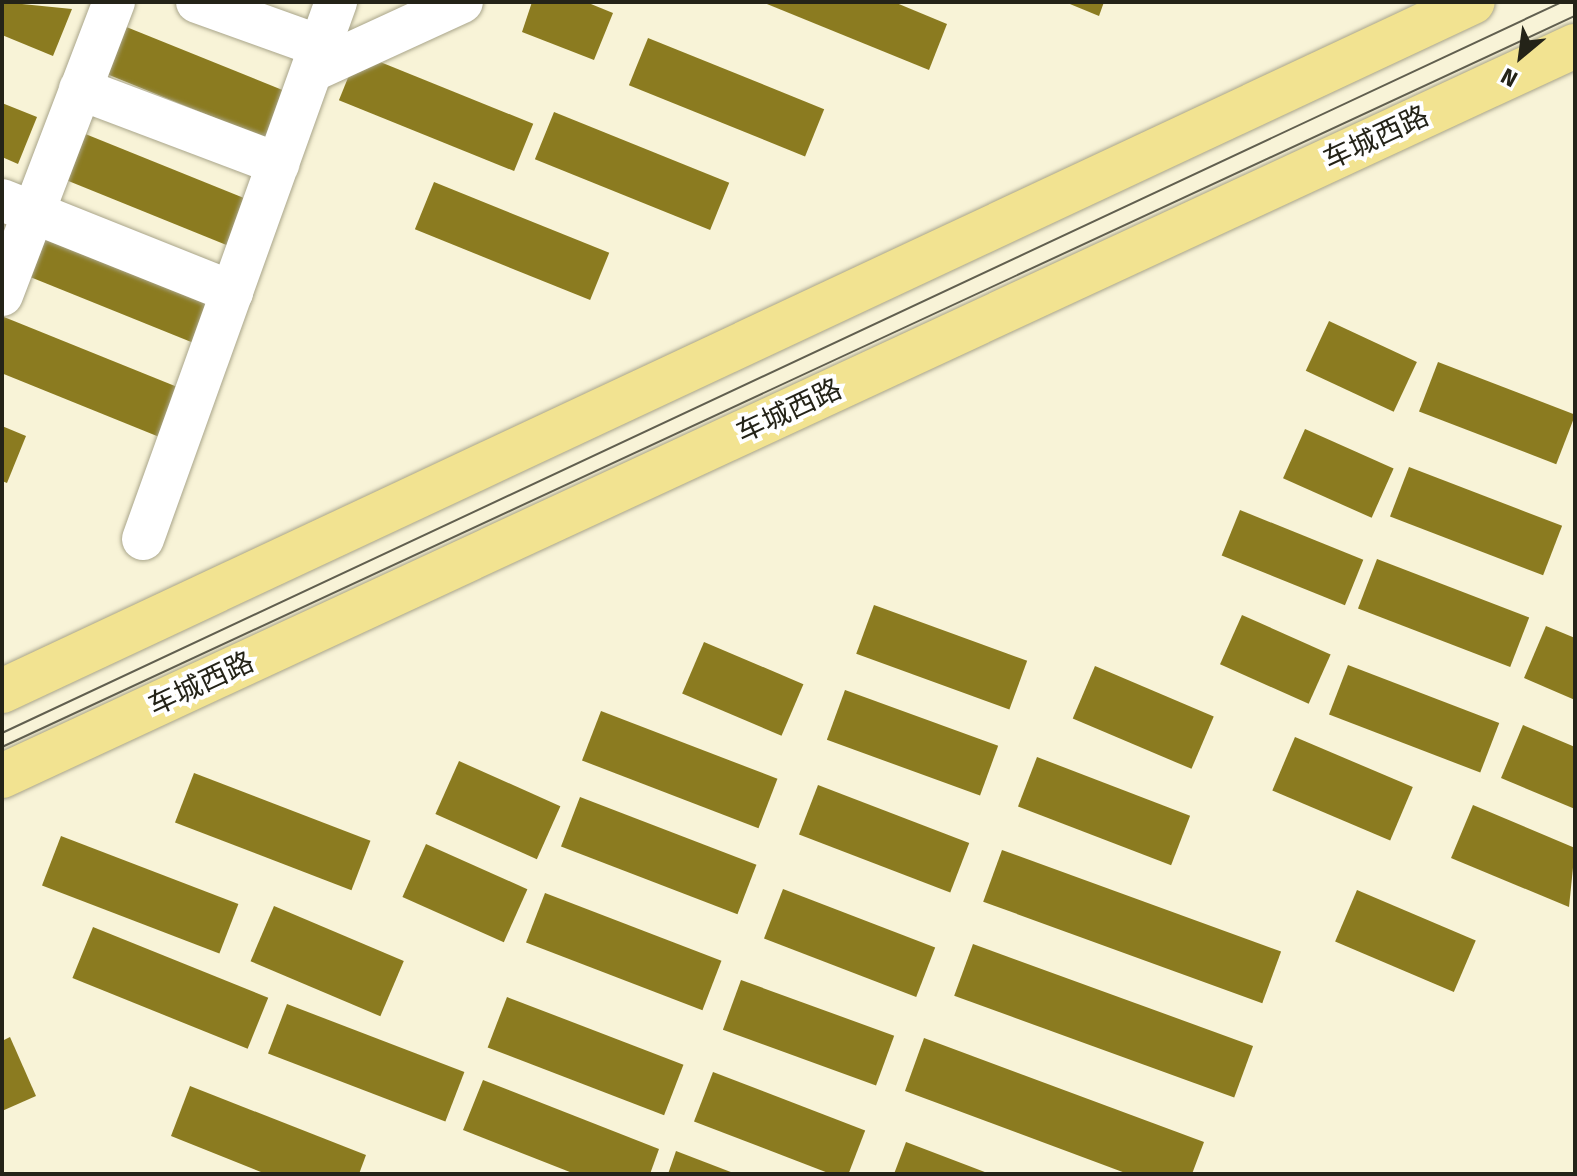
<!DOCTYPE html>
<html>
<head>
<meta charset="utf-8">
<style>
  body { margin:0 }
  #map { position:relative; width:1577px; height:1176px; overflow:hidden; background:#f8f3d7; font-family:"Fira Sans","Noto Sans SC",sans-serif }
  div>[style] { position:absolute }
  .building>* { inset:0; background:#8b7b20; transform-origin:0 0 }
  .roads { filter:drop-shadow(0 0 2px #a9a58a) drop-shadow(0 0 2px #a9a58a) }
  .minor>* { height:42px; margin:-21px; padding:0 21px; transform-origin:21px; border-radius:21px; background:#fff }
  .major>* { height:44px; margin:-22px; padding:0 22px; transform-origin:22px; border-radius:22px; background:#f2e391 }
  .tram>* { height:2px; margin:-1px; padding:0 1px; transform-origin:1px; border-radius:1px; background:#615f4f }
  span { translate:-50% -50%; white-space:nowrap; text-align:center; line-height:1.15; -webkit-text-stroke:8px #fff; paint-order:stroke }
  .street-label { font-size:28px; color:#242318 }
  .frame { position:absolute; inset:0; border:4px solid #242318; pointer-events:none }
  .north { position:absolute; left:1481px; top:16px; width:80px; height:80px; -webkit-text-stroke:6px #fff; paint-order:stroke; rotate:209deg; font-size:22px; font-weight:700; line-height:32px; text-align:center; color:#242318 }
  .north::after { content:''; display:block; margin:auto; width:28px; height:36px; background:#242318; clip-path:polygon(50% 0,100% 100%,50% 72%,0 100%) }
</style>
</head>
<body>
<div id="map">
  <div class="building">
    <div style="clip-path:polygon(2px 2px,72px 9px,53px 56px,2px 35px)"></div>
    <div style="clip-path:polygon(532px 2px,586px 2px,613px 13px,594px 60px,522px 32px)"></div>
    <div style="clip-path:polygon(762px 2px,894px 2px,947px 24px,929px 70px)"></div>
    <div style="clip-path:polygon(1065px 2px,1104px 2px,1099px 16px)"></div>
    <div style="left:114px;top:22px;width:189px;height:51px;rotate:22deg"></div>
    <div style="left:648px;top:38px;width:190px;height:51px;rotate:22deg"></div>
    <div style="left:358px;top:53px;width:189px;height:51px;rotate:22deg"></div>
    <div style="clip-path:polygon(2px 103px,37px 117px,18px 164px,2px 157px)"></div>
    <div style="left:554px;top:112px;width:189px;height:51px;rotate:22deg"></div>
    <div style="left:73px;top:129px;width:189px;height:50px;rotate:22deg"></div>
    <div style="left:434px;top:182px;width:189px;height:51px;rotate:22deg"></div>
    <div style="left:40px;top:226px;width:189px;height:51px;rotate:22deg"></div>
    <div style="left:4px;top:317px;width:189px;height:53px;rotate:22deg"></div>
    <div style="left:1329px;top:321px;width:97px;height:55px;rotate:25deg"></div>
    <div style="left:1438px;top:362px;width:147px;height:53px;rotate:21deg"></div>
    <div style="clip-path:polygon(2px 426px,26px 436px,7px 483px,2px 481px)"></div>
    <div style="left:1305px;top:429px;width:97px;height:54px;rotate:24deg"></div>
    <div style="left:1409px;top:467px;width:164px;height:53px;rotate:21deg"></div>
    <div style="left:1240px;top:510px;width:133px;height:49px;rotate:22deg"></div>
    <div style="left:1377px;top:559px;width:163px;height:53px;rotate:21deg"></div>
    <div style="left:874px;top:605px;width:163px;height:52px;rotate:20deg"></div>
    <div style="left:1242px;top:615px;width:97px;height:54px;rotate:24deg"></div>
    <div style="clip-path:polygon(1546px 626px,1575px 638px,1575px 700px,1524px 678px)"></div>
    <div style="left:704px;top:642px;width:108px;height:56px;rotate:23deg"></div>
    <div style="left:1348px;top:665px;width:162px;height:53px;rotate:21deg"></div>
    <div style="left:1095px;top:666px;width:129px;height:57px;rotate:23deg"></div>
    <div style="left:845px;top:690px;width:163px;height:53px;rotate:20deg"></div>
    <div style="left:601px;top:711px;width:189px;height:53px;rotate:21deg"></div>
    <div style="clip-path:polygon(1523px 725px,1575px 747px,1575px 809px,1501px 778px)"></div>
    <div style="left:1295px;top:737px;width:128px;height:58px;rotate:23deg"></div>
    <div style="left:1037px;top:757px;width:164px;height:53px;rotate:21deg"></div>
    <div style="left:459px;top:761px;width:111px;height:58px;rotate:24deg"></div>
    <div style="left:194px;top:773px;width:189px;height:53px;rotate:21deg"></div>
    <div style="left:818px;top:785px;width:162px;height:53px;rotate:21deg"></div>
    <div style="left:580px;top:797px;width:189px;height:53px;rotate:21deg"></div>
    <div style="clip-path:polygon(1473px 805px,1575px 848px,1569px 907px,1451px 858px)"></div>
    <div style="left:61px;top:836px;width:190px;height:53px;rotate:21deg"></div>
    <div style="left:426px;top:844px;width:111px;height:58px;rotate:24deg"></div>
    <div style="left:1002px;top:850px;width:297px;height:55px;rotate:20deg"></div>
    <div style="left:783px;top:889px;width:163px;height:53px;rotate:21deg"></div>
    <div style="left:1357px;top:890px;width:129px;height:56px;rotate:23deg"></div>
    <div style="left:545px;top:893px;width:189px;height:53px;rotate:21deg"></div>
    <div style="left:274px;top:906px;width:141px;height:60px;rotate:23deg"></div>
    <div style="left:93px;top:927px;width:189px;height:55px;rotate:22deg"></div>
    <div style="left:973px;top:944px;width:298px;height:55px;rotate:20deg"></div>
    <div style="left:741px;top:980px;width:163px;height:53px;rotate:20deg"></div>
    <div style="left:507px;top:997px;width:189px;height:54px;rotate:21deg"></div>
    <div style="left:287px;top:1004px;width:190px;height:53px;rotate:21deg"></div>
    <div style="clip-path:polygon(10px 1037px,36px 1096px,2px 1111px,2px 1041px)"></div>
    <div style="clip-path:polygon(924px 1038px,1204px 1142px,1192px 1174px,1128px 1174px,905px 1091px)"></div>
    <div style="left:713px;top:1072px;width:163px;height:53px;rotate:21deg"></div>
    <div style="clip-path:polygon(483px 1080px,659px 1149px,650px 1174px,575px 1174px,463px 1130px)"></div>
    <div style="clip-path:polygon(190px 1086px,366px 1155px,359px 1174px,266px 1174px,171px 1136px)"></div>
    <div style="clip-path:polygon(906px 1142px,990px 1174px,894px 1174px)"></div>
    <div style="clip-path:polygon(676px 1151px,736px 1174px,668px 1174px)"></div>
  </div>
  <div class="roads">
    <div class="minor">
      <div style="left:197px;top:2px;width:131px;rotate:19.7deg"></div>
      <div style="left:312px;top:71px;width:165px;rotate:-24.7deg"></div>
      <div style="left:80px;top:89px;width:212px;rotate:20.7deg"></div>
      <div style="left:2px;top:200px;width:248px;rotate:21.8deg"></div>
      <div style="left:2px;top:295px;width:314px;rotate:-69.1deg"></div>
      <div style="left:143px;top:539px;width:571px;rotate:-70.23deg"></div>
    </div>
    <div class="major">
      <div style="left:2px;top:691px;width:1624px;rotate:-25.1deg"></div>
      <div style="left:2px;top:776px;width:1734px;rotate:-24.9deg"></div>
    </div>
  </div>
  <div class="tram">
    <div style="left:2px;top:733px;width:1723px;rotate:-25.11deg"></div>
    <div style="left:2px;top:747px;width:1735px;rotate:-24.93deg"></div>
  </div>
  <div class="street-label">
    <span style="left:1376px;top:138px;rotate:-25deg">车城西路</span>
    <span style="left:789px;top:411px;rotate:-25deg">车城西路</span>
    <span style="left:201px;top:684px;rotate:-25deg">车城西路</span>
  </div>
  <div class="frame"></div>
  <div class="north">N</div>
</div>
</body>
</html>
